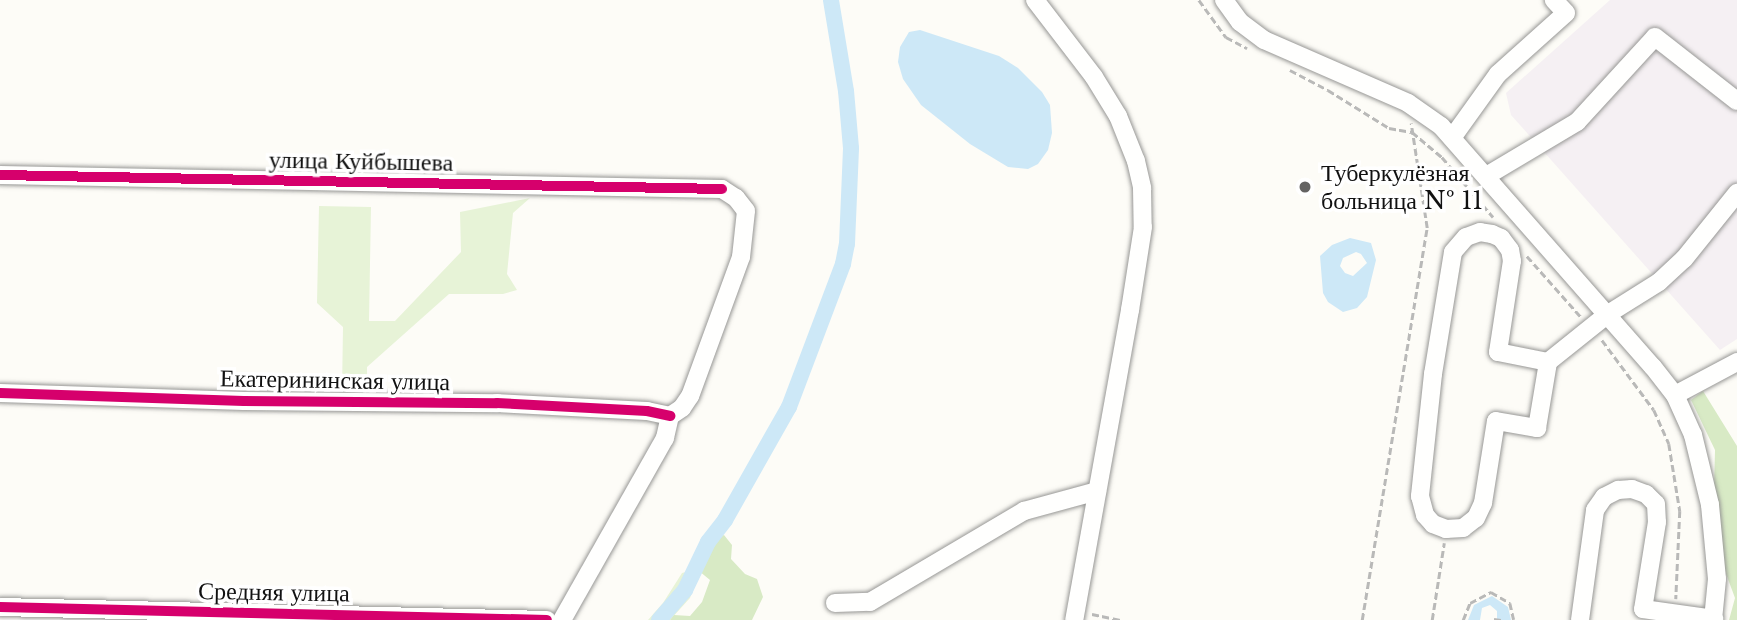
<!DOCTYPE html>
<html>
<head>
<meta charset="utf-8">
<style>
  body { margin:0 }
  #map { position:relative; width:1737px; height:620px; overflow:hidden; background:#fdfcf7; font-family:"Libre Baskerville",serif }
  div>[style] { position:absolute }
  .industrial>* { inset:0; background:#f5f0f3 }
  .green>* { inset:0; background:#e7f3d7 }
  .forest>* { inset:0; background:#d8eac5 }
  .water>* { inset:0; background:#cde8f7 }
  .canal>* { height:16px; margin:-8px; padding:0 8px; transform-origin:8px; border-radius:8px; background:#cde8f7 }
  .path>* { height:2.5px; margin-top:-1.25px; transform-origin:0; background:repeating-linear-gradient(90deg,#b9b9b8 0 7px,transparent 0 10.5px) }
  .roads { filter:drop-shadow(0 0 2px #979795) drop-shadow(0 0 2px #979795) }
  .minor>* { height:18px; margin:-9px; padding:0 9px; transform-origin:9px; border-radius:9px; background:#fffffe }
  .cycleway>* { height:10px; margin:-5px; padding:0 5px; transform-origin:5px; border-radius:5px; background:#d6006c }
  .dots>* { width:19px; height:19px; translate:-50% -50%; box-sizing:border-box; border:4px solid #fff; border-radius:50% }
  span { translate:-50% -50%; white-space:nowrap; text-align:center; line-height:1.15; -webkit-text-stroke:7px #fff; paint-order:stroke }
  .street-label { font-size:24px; color:#111 }
  .poi-label { font-size:24px; color:#111 }
  .left { translate:0 -50%; text-align:left }
</style>
</head>
<body>
<div id="map">
  <div class="industrial">
    <div style="clip-path:polygon(1610px 0,1737px 0,1737px 339px,1720px 350px,1511px 115px,1506px 93px)"></div>
  </div>
  <div class="green">
    <div style="clip-path:polygon(530px 198px,513px 213px,507px 274px,517px 290px,503px 294px,449px 294px,367px 367px,367px 388px,342px 390px,343px 327px,317px 303px,319px 206px,371px 207px,369px 321px,395px 321px,461px 252px,460px 212px)"></div>
    <div style="clip-path:polygon(693px 570px,696px 580px,690px 598px,670px 620px,648px 620px,663px 603px,682px 573px)"></div>
  </div>
  <div class="forest">
    <div style="clip-path:polygon(1703px 391px,1737px 446px,1737px 620px,1729px 620px,1735px 598px,1725px 571px,1714px 488px,1715px 450px,1691px 400px)"></div>
    <div style="clip-path:polygon(724px 535px,732px 545px,731px 559px,745px 574px,757px 579px,763px 597px,752px 620px,670px 620px,674px 615px,690px 616px,702px 602px,710px 580px,699px 571px,699px 563px,713px 539px)"></div>
  </div>
  <div class="water">
    <div style="clip-path:polygon(920px 30px,999px 56px,1018px 68px,1042px 92px,1050px 105px,1052px 133px,1048px 150px,1038px 164px,1028px 169px,1008px 167px,970px 144px,921px 105px,903px 79px,898px 62px,900px 47px,909px 32px)"></div>
    <div style="clip-path:polygon(evenodd,1350px 238px,1371px 243px,1376px 260px,1367px 297px,1357px 308px,1343px 312px,1328px 302px,1323px 293px,1320px 256px,1332px 245px,1350px 238px,1356px 252px,1361px 254px,1367px 263px,1353px 276px,1345px 273px,1340px 266px,1343px 258px,1356px 252px)"></div>
    <div style="clip-path:polygon(1492px 596px,1508px 607px,1511px 620px,1497px 620px,1497px 611px,1490px 605px,1482px 608px,1480px 620px,1468px 620px,1474px 605px)"></div>
  </div>
  <div class="canal">
    <div style="left:659px;top:620px;width:40px;rotate:-49deg"></div>
    <div style="left:685px;top:590px;width:53px;rotate:-64.4deg"></div>
    <div style="left:708px;top:542px;width:28px;rotate:-52deg"></div>
    <div style="left:725px;top:520px;width:130px;rotate:-60.5deg"></div>
    <div style="left:789px;top:407px;width:153px;rotate:-69.3deg"></div>
    <div style="left:843px;top:264px;width:20px;rotate:-79deg"></div>
    <div style="left:847px;top:244px;width:96px;rotate:-87.6deg"></div>
    <div style="left:851px;top:148px;width:57px;rotate:-95deg"></div>
    <div style="left:846px;top:91px;width:92px;rotate:-99.4deg"></div>
  </div>
  <div class="path">
    <div style="left:1199px;top:0;width:46px;rotate:53.9deg"></div>
    <div style="left:1226px;top:37px;width:24px;rotate:28deg"></div>
    <div style="left:1290px;top:70px;width:43px;rotate:27.8deg"></div>
    <div style="left:1328px;top:90px;width:72px;rotate:31.9deg"></div>
    <div style="left:1389px;top:128px;width:23px;rotate:10deg"></div>
    <div style="left:1412px;top:132px;width:39px;rotate:40deg"></div>
    <div style="left:1442px;top:157px;width:79px;rotate:49.6deg"></div>
    <div style="left:1527px;top:256px;width:81px;rotate:48.5deg"></div>
    <div style="left:1602px;top:340px;width:87px;rotate:53.4deg"></div>
    <div style="left:1654px;top:410px;width:37px;rotate:66deg"></div>
    <div style="left:1669px;top:444px;width:68px;rotate:80.7deg"></div>
    <div style="left:1680px;top:511px;width:88px;rotate:92.6deg"></div>
    <div style="left:1092px;top:614px;width:29px;rotate:12deg"></div>
    <div style="left:1494px;top:619px;width:7px;rotate:8deg"></div>
    <div style="left:1362px;top:620px;width:397px;rotate:-80.6deg"></div>
    <div style="left:1427px;top:228px;width:106px;rotate:-98.7deg"></div>
    <div style="left:1432px;top:620px;width:78px;rotate:-81.1deg"></div>
    <div style="left:1463px;top:620px;width:18px;rotate:-68deg"></div>
    <div style="left:1470px;top:603px;width:24px;rotate:-28deg"></div>
    <div style="left:1491px;top:592px;width:22px;rotate:30deg"></div>
    <div style="left:1510px;top:603px;width:17px;rotate:77deg"></div>
  </div>
  <div class="roads">
    <div class="minor">
      <div style="left:1035px;top:0;width:97px;rotate:52.5deg"></div>
      <div style="left:1094px;top:77px;width:46px;rotate:58.4deg"></div>
      <div style="left:1118px;top:116px;width:48px;rotate:68.2deg"></div>
      <div style="left:1136px;top:161px;width:28px;rotate:77deg"></div>
      <div style="left:1142px;top:188px;width:39px;rotate:89deg"></div>
      <div style="left:1143px;top:227px;width:84px;rotate:98.9deg"></div>
      <div style="left:1130px;top:310px;width:315px;rotate:100.2deg"></div>
      <div style="left:1224px;top:0;width:27px;rotate:54deg"></div>
      <div style="left:1240px;top:22px;width:30px;rotate:37deg"></div>
      <div style="left:1264px;top:40px;width:157px;rotate:23.6deg"></div>
      <div style="left:1408px;top:103px;width:40px;rotate:34.9deg"></div>
      <div style="left:1441px;top:126px;width:321px;rotate:48.7deg"></div>
      <div style="left:1653px;top:367px;width:36px;rotate:52deg"></div>
      <div style="left:1675px;top:395px;width:44px;rotate:65.8deg"></div>
      <div style="left:1693px;top:435px;width:72px;rotate:76.3deg"></div>
      <div style="left:1710px;top:505px;width:74px;rotate:84.6deg"></div>
      <div style="left:1717px;top:579px;width:41px;rotate:95.6deg"></div>
      <div style="left:1452px;top:138px;width:79px;rotate:-54.3deg"></div>
      <div style="left:1498px;top:74px;width:91px;rotate:-41.9deg"></div>
      <div style="left:1566px;top:13px;width:18px;rotate:-133deg"></div>
      <div style="left:0;top:175px;width:722px;rotate:1.11deg"></div>
      <div style="left:722px;top:189px;width:17px;rotate:33deg"></div>
      <div style="left:736px;top:198px;width:16px;rotate:52deg"></div>
      <div style="left:746px;top:211px;width:46px;rotate:96.2deg"></div>
      <div style="left:741px;top:257px;width:148px;rotate:110.1deg"></div>
      <div style="left:690px;top:396px;width:14px;rotate:124deg"></div>
      <div style="left:682px;top:408px;width:14px;rotate:146deg"></div>
      <div style="left:670px;top:416px;width:23px;rotate:103deg"></div>
      <div style="left:665px;top:438px;width:209px;rotate:119.5deg"></div>
      <div style="left:1488px;top:175px;width:104px;rotate:-30.8deg"></div>
      <div style="left:1577px;top:122px;width:115px;rotate:-47.5deg"></div>
      <div style="left:1655px;top:37px;width:104px;rotate:38deg"></div>
      <div style="left:1548px;top:362px;width:51px;rotate:-168.7deg"></div>
      <div style="left:1498px;top:352px;width:92px;rotate:-81.3deg"></div>
      <div style="left:1512px;top:261px;width:11px;rotate:-100deg"></div>
      <div style="left:1510px;top:250px;width:15px;rotate:-127deg"></div>
      <div style="left:1501px;top:238px;width:10px;rotate:-156deg"></div>
      <div style="left:1492px;top:234px;width:12px;rotate:-171deg"></div>
      <div style="left:1480px;top:232px;width:15px;rotate:160deg"></div>
      <div style="left:1466px;top:237px;width:20px;rotate:131deg"></div>
      <div style="left:1453px;top:252px;width:124px;rotate:99.3deg"></div>
      <div style="left:1433px;top:374px;width:123px;rotate:96.1deg"></div>
      <div style="left:1420px;top:496px;width:20px;rotate:75deg"></div>
      <div style="left:1425px;top:515px;width:12px;rotate:48deg"></div>
      <div style="left:1433px;top:524px;width:14px;rotate:21deg"></div>
      <div style="left:1446px;top:529px;width:17px;rotate:-3deg"></div>
      <div style="left:1463px;top:528px;width:16px;rotate:-38deg"></div>
      <div style="left:1476px;top:518px;width:17px;rotate:-65deg"></div>
      <div style="left:1483px;top:503px;width:83px;rotate:-81deg"></div>
      <div style="left:1496px;top:421px;width:42px;rotate:9.7deg"></div>
      <div style="left:1537px;top:428px;width:67px;rotate:-80.5deg"></div>
      <div style="left:1548px;top:362px;width:77px;rotate:-38.7deg"></div>
      <div style="left:1608px;top:314px;width:60px;rotate:-32.1deg"></div>
      <div style="left:1659px;top:282px;width:34px;rotate:-43deg"></div>
      <div style="left:1684px;top:259px;width:85px;rotate:-51.2deg"></div>
      <div style="left:0;top:393px;width:244px;rotate:1.9deg"></div>
      <div style="left:244px;top:401px;width:253px;rotate:0.5deg"></div>
      <div style="left:497px;top:403px;width:150px;rotate:3.1deg"></div>
      <div style="left:647px;top:411px;width:24px;rotate:12deg"></div>
      <div style="left:1675px;top:395px;width:70px;rotate:-28deg"></div>
      <div style="left:835px;top:603px;width:35px;rotate:-2deg"></div>
      <div style="left:870px;top:602px;width:179px;rotate:-30.6deg"></div>
      <div style="left:1024px;top:511px;width:76px;rotate:-15.3deg"></div>
      <div style="left:0;top:607px;width:547px;rotate:1.36deg"></div>
      <div style="left:1580px;top:620px;width:111px;rotate:-82.2deg"></div>
      <div style="left:1595px;top:510px;width:16px;rotate:-55deg"></div>
      <div style="left:1604px;top:497px;width:16px;rotate:-27deg"></div>
      <div style="left:1618px;top:490px;width:14px;rotate:-4deg"></div>
      <div style="left:1632px;top:489px;width:15px;rotate:20deg"></div>
      <div style="left:1646px;top:494px;width:14px;rotate:45deg"></div>
      <div style="left:1656px;top:504px;width:18px;rotate:87deg"></div>
      <div style="left:1657px;top:522px;width:88px;rotate:99.1deg"></div>
      <div style="left:1643px;top:609px;width:72px;rotate:8deg"></div>
    </div>
  </div>
  <div class="cycleway">
    <div style="left:0;top:175px;width:722px;rotate:1.11deg"></div>
    <div style="left:0;top:393px;width:244px;rotate:1.9deg"></div>
    <div style="left:244px;top:401px;width:253px;rotate:0.5deg"></div>
    <div style="left:497px;top:403px;width:150px;rotate:3.1deg"></div>
    <div style="left:647px;top:411px;width:24px;rotate:12deg"></div>
    <div style="left:0;top:607px;width:547px;rotate:1.36deg"></div>
  </div>
  <div class="dots">
    <div style="left:1305px;top:187px;background:#646362"></div>
  </div>
  <div class="street-label">
    <span style="left:361px;top:161px;rotate:1deg">улица Куйбышева</span>
    <span style="left:335px;top:380px;rotate:1deg">Екатерининская улица</span>
    <span style="left:274px;top:592px;rotate:1deg">Средняя улица</span>
  </div>
  <div class="poi-label">
    <span class="left" style="left:1321px;top:187px">Туберкулёзная<br>больница № 11</span>
  </div>
</div>
</body>
</html>
